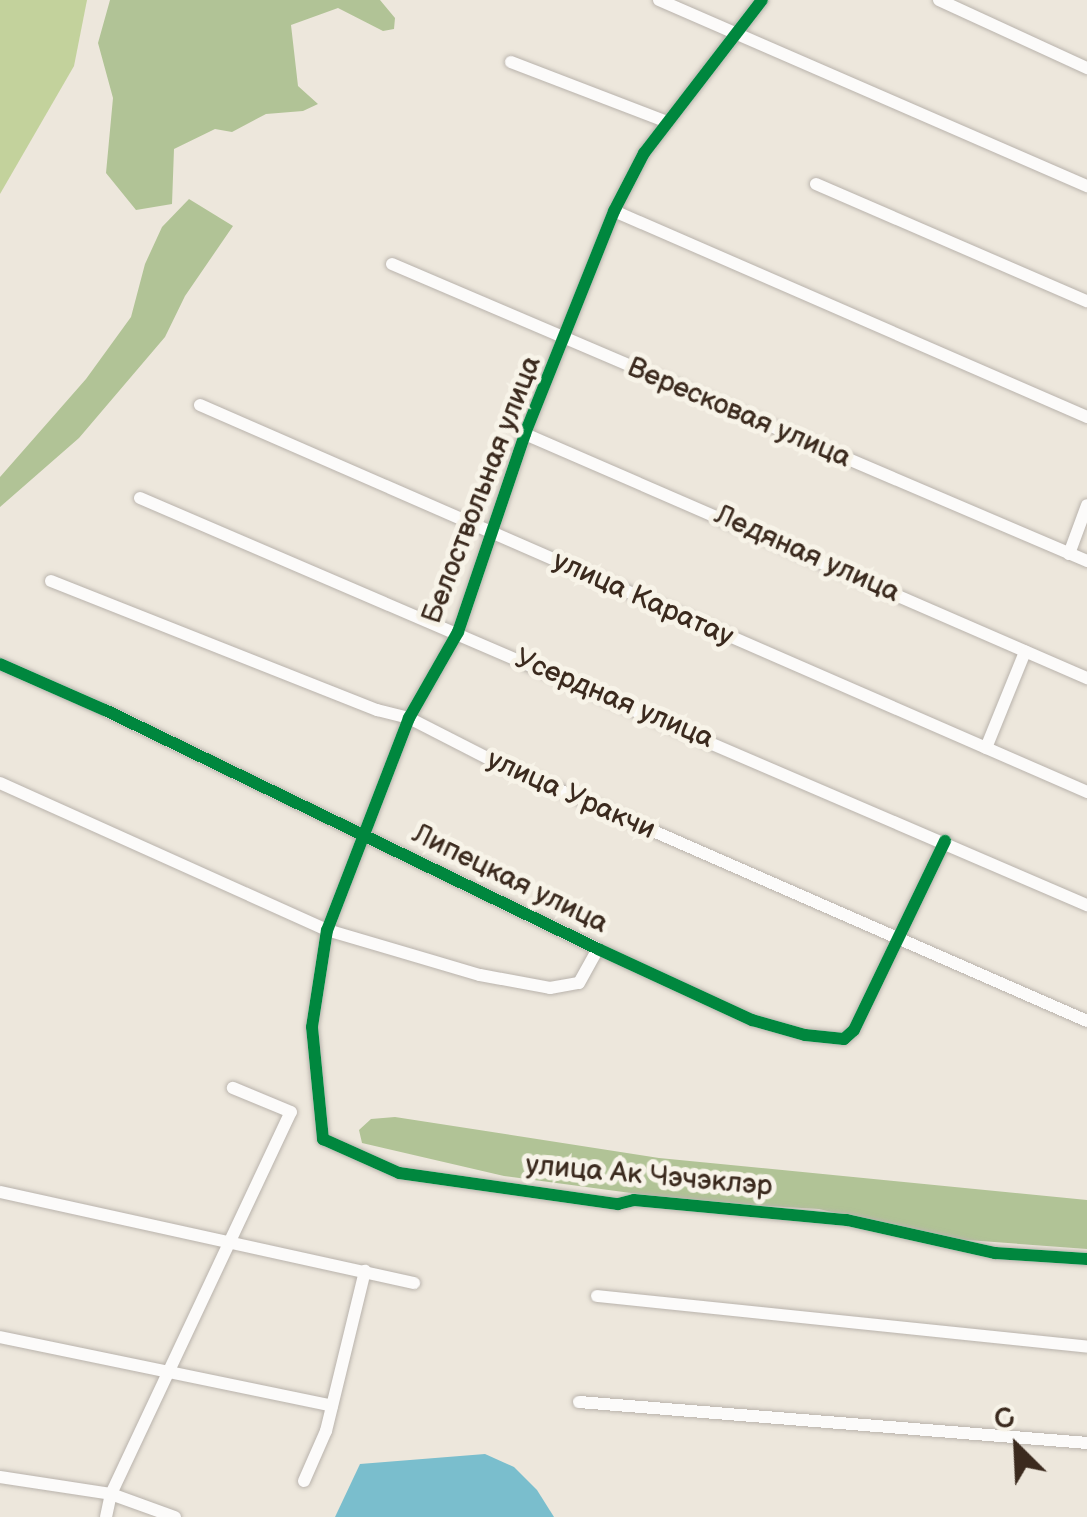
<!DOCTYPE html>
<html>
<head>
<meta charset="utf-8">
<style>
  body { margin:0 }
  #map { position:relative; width:1087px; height:1517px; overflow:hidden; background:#ede7dc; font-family:"Balsamiq Sans",sans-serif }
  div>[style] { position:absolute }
  .green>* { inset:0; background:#c3d29c }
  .forest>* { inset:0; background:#b1c396 }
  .water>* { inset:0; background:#7abecd }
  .roads { filter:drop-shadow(0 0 2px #b9b3ac) drop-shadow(0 0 2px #b9b3ac) }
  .street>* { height:12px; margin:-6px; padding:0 6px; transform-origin:6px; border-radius:6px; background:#fcfbfa }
  .cycleway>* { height:12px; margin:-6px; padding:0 6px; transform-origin:6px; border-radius:6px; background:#00873e }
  span { translate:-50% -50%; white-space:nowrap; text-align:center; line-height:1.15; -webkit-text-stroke:10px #f7f3e8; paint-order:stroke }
  .street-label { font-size:28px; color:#3b2a1e }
  .north { position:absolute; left:967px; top:1397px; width:100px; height:100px; -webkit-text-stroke:8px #f7f3e8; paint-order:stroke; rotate:336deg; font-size:28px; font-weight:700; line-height:40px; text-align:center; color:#3b2a1e }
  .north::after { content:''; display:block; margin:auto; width:35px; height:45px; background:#3b2a1e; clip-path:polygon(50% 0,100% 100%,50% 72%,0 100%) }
</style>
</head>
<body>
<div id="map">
  <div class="green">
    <div style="clip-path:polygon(0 0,87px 0,74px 66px,0 194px)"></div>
  </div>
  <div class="forest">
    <div style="clip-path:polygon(110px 0,380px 0,395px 18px,394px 29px,383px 31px,338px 8px,291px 25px,298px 86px,318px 104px,303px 111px,266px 114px,232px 132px,215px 129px,174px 149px,172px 204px,136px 210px,106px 173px,113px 98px,98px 43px)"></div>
    <div style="clip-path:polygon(189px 199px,233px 226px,185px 296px,165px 337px,79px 438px,0 507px,0 477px,86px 379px,131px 317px,145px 264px,162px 227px)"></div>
    <div style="clip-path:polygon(395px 1117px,659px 1158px,1087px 1200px,1087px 1249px,940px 1238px,819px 1209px,698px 1202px,504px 1176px,362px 1143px,359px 1130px,371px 1119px)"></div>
  </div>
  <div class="water">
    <div style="clip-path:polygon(485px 1454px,514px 1467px,537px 1490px,554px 1517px,335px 1517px,360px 1464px)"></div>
  </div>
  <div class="roads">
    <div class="street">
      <div style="left:659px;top:0;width:467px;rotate:23.5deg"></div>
      <div style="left:762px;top:0;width:193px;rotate:127.6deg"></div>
      <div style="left:644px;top:153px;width:65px;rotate:117.3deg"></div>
      <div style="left:614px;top:211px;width:240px;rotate:111.8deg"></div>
      <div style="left:525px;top:434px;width:209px;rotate:108.7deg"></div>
      <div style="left:458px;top:632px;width:99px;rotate:119.7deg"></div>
      <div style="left:409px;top:718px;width:227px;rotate:111.1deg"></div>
      <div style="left:327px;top:930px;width:98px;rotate:98.8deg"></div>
      <div style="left:312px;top:1027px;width:113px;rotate:84.4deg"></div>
      <div style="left:323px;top:1139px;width:83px;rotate:24.1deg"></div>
      <div style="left:399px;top:1173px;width:221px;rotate:8.1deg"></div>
      <div style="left:618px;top:1204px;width:16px;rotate:-14deg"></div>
      <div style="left:634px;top:1200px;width:214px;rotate:5.4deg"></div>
      <div style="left:847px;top:1220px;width:152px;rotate:12.6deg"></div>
      <div style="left:995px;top:1253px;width:92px;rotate:3.7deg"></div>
      <div style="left:939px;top:0;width:163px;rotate:24.7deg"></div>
      <div style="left:511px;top:62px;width:167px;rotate:21deg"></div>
      <div style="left:816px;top:184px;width:295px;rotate:23.4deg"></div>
      <div style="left:614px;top:211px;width:516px;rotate:23.53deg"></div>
      <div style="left:392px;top:264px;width:756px;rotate:23.14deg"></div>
      <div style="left:200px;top:405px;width:968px;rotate:23.57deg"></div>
      <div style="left:525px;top:434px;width:613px;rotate:23.47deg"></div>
      <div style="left:140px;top:498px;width:1031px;rotate:23.26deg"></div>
      <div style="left:1069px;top:554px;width:52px;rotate:-69.8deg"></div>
      <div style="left:51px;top:581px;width:351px;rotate:21.6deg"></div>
      <div style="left:377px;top:710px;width:33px;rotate:14deg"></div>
      <div style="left:409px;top:718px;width:92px;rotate:27.1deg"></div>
      <div style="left:491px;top:760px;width:651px;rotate:23.65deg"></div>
      <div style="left:0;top:664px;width:115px;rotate:23.7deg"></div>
      <div style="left:105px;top:710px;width:548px;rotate:25.86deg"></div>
      <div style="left:598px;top:949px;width:170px;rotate:24.8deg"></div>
      <div style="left:752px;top:1020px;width:55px;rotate:15.8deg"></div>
      <div style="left:805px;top:1035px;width:39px;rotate:6deg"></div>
      <div style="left:844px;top:1039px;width:13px;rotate:-42deg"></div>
      <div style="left:854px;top:1030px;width:210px;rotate:-64.3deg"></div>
      <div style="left:986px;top:748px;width:104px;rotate:-67.9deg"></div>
      <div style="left:0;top:783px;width:359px;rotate:24.2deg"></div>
      <div style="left:327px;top:930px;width:159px;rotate:16.4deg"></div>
      <div style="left:480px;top:975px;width:71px;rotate:10.5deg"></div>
      <div style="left:550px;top:988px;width:29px;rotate:-10deg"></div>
      <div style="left:579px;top:983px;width:39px;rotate:-61deg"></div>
      <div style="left:0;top:1192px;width:424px;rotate:12.4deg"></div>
      <div style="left:597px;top:1296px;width:493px;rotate:5.9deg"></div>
      <div style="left:0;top:1337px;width:339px;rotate:11.7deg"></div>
      <div style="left:579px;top:1402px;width:510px;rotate:4.61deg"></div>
      <div style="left:0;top:1477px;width:112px;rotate:8.7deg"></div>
      <div style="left:111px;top:1494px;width:68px;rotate:19.8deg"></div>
      <div style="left:304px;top:1481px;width:55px;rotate:-66.3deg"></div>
      <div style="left:326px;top:1431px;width:165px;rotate:-76.3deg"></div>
      <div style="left:106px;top:1517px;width:24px;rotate:-78deg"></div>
      <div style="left:111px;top:1494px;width:422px;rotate:-64.8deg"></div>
      <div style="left:291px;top:1112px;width:63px;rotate:-157.5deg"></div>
    </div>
  </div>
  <div class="cycleway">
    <div style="left:762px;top:0;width:193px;rotate:127.6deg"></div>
    <div style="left:644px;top:153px;width:65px;rotate:117.3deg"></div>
    <div style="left:614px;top:211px;width:240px;rotate:111.8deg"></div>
    <div style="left:525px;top:434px;width:209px;rotate:108.7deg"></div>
    <div style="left:458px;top:632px;width:99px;rotate:119.7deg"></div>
    <div style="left:409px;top:718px;width:227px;rotate:111.1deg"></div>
    <div style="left:327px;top:930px;width:98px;rotate:98.8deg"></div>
    <div style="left:312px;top:1027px;width:113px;rotate:84.4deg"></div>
    <div style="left:323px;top:1139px;width:83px;rotate:24.1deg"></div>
    <div style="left:399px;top:1173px;width:221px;rotate:8.1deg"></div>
    <div style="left:618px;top:1204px;width:16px;rotate:-14deg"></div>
    <div style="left:634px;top:1200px;width:214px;rotate:5.4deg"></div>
    <div style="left:847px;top:1220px;width:152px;rotate:12.6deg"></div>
    <div style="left:995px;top:1253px;width:92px;rotate:3.7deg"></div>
    <div style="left:0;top:664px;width:115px;rotate:23.7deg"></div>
    <div style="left:105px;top:710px;width:548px;rotate:25.86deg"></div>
    <div style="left:598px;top:949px;width:170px;rotate:24.8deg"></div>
    <div style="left:752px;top:1020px;width:55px;rotate:15.8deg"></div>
    <div style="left:805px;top:1035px;width:39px;rotate:6deg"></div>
    <div style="left:844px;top:1039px;width:13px;rotate:-42deg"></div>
    <div style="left:854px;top:1030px;width:210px;rotate:-64.3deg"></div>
  </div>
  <div class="street-label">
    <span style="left:739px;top:413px;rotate:23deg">Вересковая улица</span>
    <span style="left:482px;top:490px;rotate:-69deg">Белоствольная улица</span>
    <span style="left:807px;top:554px;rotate:24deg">Ледяная улица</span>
    <span style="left:643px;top:599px;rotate:24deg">улица Каратау</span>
    <span style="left:614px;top:699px;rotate:23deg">Усердная улица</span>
    <span style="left:571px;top:795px;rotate:24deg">улица Уракчи</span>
    <span style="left:510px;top:879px;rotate:26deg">Липецкая улица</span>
    <span style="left:649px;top:1176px;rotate:5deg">улица Ак Чэчэклэр</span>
  </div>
  <div class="north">С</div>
</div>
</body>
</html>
